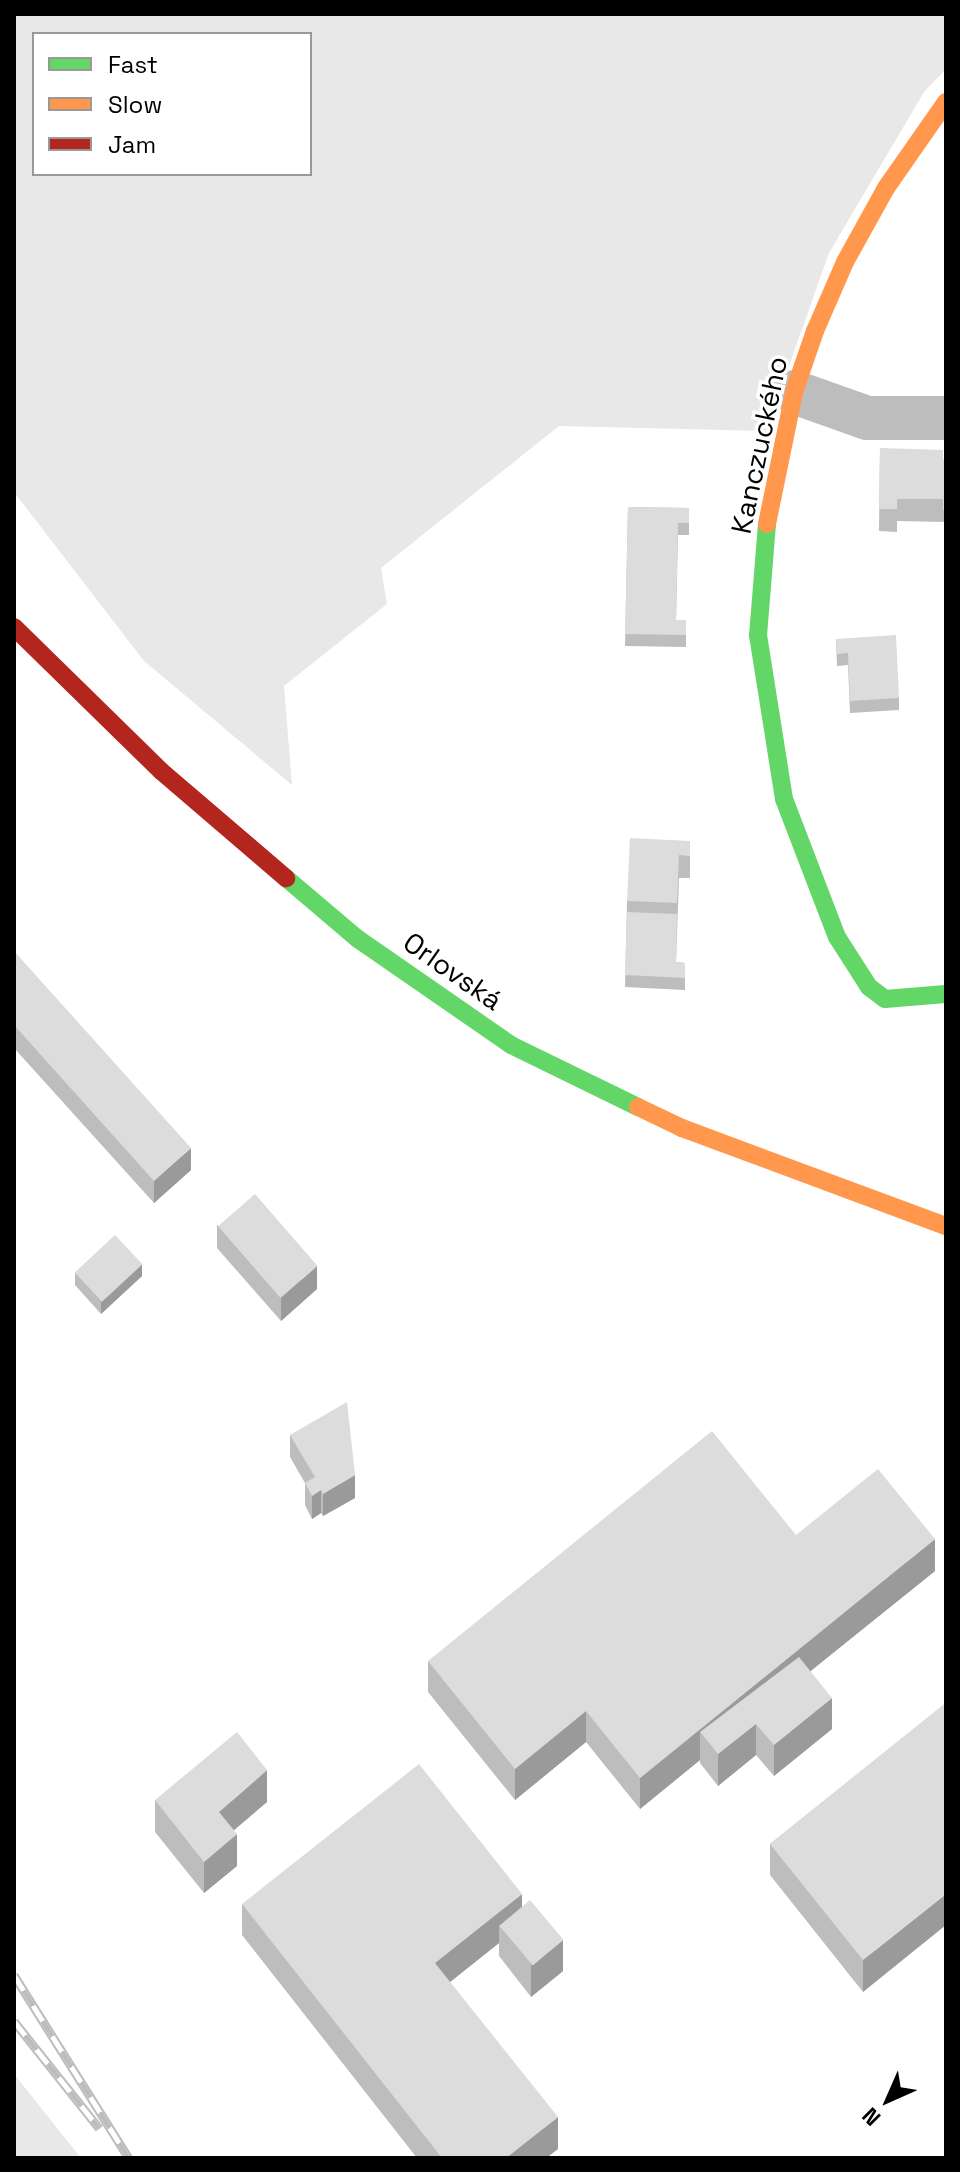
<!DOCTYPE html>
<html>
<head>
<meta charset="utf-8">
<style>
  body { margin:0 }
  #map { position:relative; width:960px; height:2172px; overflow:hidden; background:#fff; font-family:"Space Grotesk",sans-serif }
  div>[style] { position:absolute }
  .green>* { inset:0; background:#e8e8e8 }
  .street>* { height:44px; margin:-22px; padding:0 22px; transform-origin:22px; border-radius:22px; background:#bdbdbd }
  .fast>* { height:18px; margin:-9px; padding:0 9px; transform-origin:9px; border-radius:9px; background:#63d668 }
  .slow>* { height:18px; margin:-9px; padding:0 9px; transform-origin:9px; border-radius:9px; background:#ff974d }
  .jam>* { height:18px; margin:-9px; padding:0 9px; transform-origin:9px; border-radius:9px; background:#b3261e }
  .rail>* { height:9px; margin-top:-4.5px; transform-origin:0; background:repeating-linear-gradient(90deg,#fff 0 18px,#bdbdbd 0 36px); box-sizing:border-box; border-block:2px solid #bdbdbd }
  .wall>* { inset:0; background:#bdbdbd }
  .shaded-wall>* { inset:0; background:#9a9a9a }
  .building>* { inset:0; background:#dcdcdc; transform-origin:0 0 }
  span { translate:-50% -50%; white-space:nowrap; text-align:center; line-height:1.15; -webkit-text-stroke:7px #fff; paint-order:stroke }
  .street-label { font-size:28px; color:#000 }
  .frame { position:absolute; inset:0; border:16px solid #000; pointer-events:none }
  .legend { position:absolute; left:32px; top:32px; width:280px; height:144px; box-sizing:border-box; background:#fff; border:2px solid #999; margin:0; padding:10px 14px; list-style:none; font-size:24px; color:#000 }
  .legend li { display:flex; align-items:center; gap:16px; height:40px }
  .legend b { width:40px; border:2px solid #999 }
  .north { position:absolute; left:848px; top:2060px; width:80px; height:80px; -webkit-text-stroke:6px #fff; paint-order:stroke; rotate:225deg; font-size:22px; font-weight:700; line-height:32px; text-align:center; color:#000 }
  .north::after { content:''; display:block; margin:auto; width:28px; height:36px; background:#000; clip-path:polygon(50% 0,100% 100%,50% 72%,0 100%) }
</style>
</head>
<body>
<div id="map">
  <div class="green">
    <div style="clip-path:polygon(evenodd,14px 14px,946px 14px,946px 69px,924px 92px,829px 253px,766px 431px,559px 426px,381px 568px,387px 604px,284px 686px,292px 785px,144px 661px,14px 492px,14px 14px,34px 34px,310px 34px,310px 174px,34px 174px,34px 34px)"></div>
    <div style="clip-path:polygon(14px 2074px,81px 2158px,14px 2158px)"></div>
  </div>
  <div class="street">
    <div style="left:794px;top:392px;width:77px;rotate:19.6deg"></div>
    <div style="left:867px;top:418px;width:79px"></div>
  </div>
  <div class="fast">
    <div style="left:767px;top:524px;width:111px;rotate:94.6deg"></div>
    <div style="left:758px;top:635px;width:166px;rotate:81deg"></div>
    <div style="left:784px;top:799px;width:148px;rotate:69deg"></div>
    <div style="left:837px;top:937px;width:59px;rotate:57.4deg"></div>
    <div style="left:869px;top:987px;width:20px;rotate:37deg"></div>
    <div style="left:885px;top:999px;width:61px;rotate:-4.7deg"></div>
    <div style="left:286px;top:878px;width:94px;rotate:40.3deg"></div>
    <div style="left:358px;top:939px;width:186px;rotate:34.7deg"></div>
    <div style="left:511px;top:1045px;width:141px;rotate:26deg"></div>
  </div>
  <div class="slow">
    <div style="left:767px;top:524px;width:135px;rotate:-78.4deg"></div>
    <div style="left:794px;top:392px;width:65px;rotate:-71deg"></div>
    <div style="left:815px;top:331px;width:75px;rotate:-66.5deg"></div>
    <div style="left:845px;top:262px;width:85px;rotate:-61deg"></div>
    <div style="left:886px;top:188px;width:105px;rotate:-55.1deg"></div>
    <div style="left:638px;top:1107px;width:49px;rotate:25.5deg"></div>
    <div style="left:682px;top:1128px;width:282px;rotate:20.4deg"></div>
  </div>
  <div class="jam">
    <div style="left:14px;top:627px;width:206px;rotate:44.4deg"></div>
    <div style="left:161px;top:771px;width:165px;rotate:40.6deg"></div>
  </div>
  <div class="rail">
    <div style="left:14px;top:1975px;width:216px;rotate:57.9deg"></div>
    <div style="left:14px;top:2021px;width:137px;rotate:51.5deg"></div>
  </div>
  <div class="wall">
    <div style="clip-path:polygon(880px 448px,946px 460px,946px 522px,897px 521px,897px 532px,879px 531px)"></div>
    <div style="clip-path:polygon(628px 507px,689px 508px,689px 535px,678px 535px,676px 620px,686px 620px,686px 647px,625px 646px)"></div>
    <div style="clip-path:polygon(836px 639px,899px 698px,899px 710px,850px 713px,848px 665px,837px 666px)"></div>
    <div style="clip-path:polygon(690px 841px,690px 878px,679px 878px,676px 962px,685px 963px,685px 990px,625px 987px,627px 901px)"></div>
    <div style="clip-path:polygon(14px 951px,191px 1170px,154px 1203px,14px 1048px)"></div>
    <div style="clip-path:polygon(217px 1225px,317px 1289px,281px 1321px,217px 1248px)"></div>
    <div style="clip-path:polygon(75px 1273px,142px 1276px,101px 1314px,75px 1285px)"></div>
    <div style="clip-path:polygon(290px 1435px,355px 1498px,323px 1516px,321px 1513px,312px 1519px,305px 1505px,305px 1483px,290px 1457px)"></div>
    <div style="clip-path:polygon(796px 1535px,935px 1571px,810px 1671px,832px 1729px,774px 1776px,756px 1755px,718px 1786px,700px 1763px,700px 1760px,640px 1809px,586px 1742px,515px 1800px,428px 1692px,428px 1661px)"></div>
    <div style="clip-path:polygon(946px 1703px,863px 1992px,770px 1875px,770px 1844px)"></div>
    <div style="clip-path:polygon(155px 1800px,267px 1802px,233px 1830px,237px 1866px,204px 1893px,155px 1832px)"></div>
    <div style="clip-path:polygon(242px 1904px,522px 1907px,563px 1971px,531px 1997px,499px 1956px,499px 1943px,450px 1982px,558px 2149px,546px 2158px,417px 2158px,242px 1935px)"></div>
  </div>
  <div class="shaded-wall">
    <div style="clip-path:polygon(191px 1148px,191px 1170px,154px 1203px,154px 1181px)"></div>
    <div style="clip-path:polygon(142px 1264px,142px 1276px,101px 1314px,101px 1302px)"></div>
    <div style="clip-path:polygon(317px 1266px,317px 1289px,281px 1321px,281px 1298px)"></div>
    <div style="clip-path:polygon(355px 1475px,355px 1498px,323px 1516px,323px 1494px)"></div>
    <div style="clip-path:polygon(321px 1490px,321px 1513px,312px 1519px,312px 1496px)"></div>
    <div style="clip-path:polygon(935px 1539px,935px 1571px,714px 1749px,700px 1732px,700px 1760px,640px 1809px,640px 1778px)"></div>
    <div style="clip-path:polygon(832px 1698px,832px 1729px,774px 1776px,774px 1745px)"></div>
    <div style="clip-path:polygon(586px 1711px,586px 1742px,515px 1800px,515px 1769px)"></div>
    <div style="clip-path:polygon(756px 1724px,756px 1755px,718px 1786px,718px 1754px)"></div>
    <div style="clip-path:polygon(267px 1770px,267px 1802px,219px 1843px,219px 1812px)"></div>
    <div style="clip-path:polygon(237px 1834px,237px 1866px,204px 1893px,204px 1862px)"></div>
    <div style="clip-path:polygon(522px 1894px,522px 1925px,499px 1925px,499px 1943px,435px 1994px,435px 1963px)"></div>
    <div style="clip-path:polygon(946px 1894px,946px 1925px,863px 1992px,863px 1960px)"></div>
    <div style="clip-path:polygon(563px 1940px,563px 1971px,531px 1997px,531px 1965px)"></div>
    <div style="clip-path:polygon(558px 2117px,558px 2149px,546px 2158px,506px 2158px)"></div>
  </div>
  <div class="building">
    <div style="clip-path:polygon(880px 448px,943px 450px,943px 499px,897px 499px,897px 509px,879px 509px)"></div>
    <div style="left:943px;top:460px;width:3px;height:50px"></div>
    <div style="clip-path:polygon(628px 507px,689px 508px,689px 523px,678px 523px,676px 620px,686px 620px,686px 635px,625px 634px)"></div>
    <div style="clip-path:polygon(896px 635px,899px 698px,850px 701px,848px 653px,837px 654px,836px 639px)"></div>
    <div style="clip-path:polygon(630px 838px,690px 841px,690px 856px,679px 855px,677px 903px,627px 901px)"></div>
    <div style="clip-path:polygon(627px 912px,677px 914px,676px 962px,685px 963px,685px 978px,625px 975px)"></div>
    <div style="clip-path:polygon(14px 951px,191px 1148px,154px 1181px,14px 1025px)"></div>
    <div style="left:255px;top:1194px;width:95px;height:49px;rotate:49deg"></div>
    <div style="left:115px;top:1235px;width:40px;height:55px;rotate:47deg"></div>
    <div style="clip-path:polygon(347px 1402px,355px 1475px,323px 1494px,321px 1490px,312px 1496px,305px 1483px,315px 1477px,290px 1435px)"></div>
    <div style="clip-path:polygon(712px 1431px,796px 1535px,878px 1469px,935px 1539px,640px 1778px,586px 1711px,515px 1769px,428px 1661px)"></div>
    <div style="clip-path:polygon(799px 1657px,832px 1698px,774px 1745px,756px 1724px,718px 1754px,700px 1732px)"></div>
    <div style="clip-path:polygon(946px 1703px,946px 1894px,863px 1960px,770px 1844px)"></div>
    <div style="clip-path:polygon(237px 1732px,267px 1770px,219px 1812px,237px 1834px,204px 1862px,155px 1800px)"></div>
    <div style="clip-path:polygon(419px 1764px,522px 1894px,435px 1963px,558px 2117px,506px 2158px,442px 2158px,242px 1904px)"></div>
    <div style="left:530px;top:1900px;width:52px;height:40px;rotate:50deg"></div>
  </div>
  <div class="street-label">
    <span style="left:759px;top:445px;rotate:-78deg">Kanczuckého</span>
    <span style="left:453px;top:971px;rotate:35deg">Orlovská</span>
  </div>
  <div class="frame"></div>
  <ul class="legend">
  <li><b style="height:10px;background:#63d668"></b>Fast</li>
  <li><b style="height:10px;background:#ff974d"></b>Slow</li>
  <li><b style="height:10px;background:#b3261e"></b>Jam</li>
  </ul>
  <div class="north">N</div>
</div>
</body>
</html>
